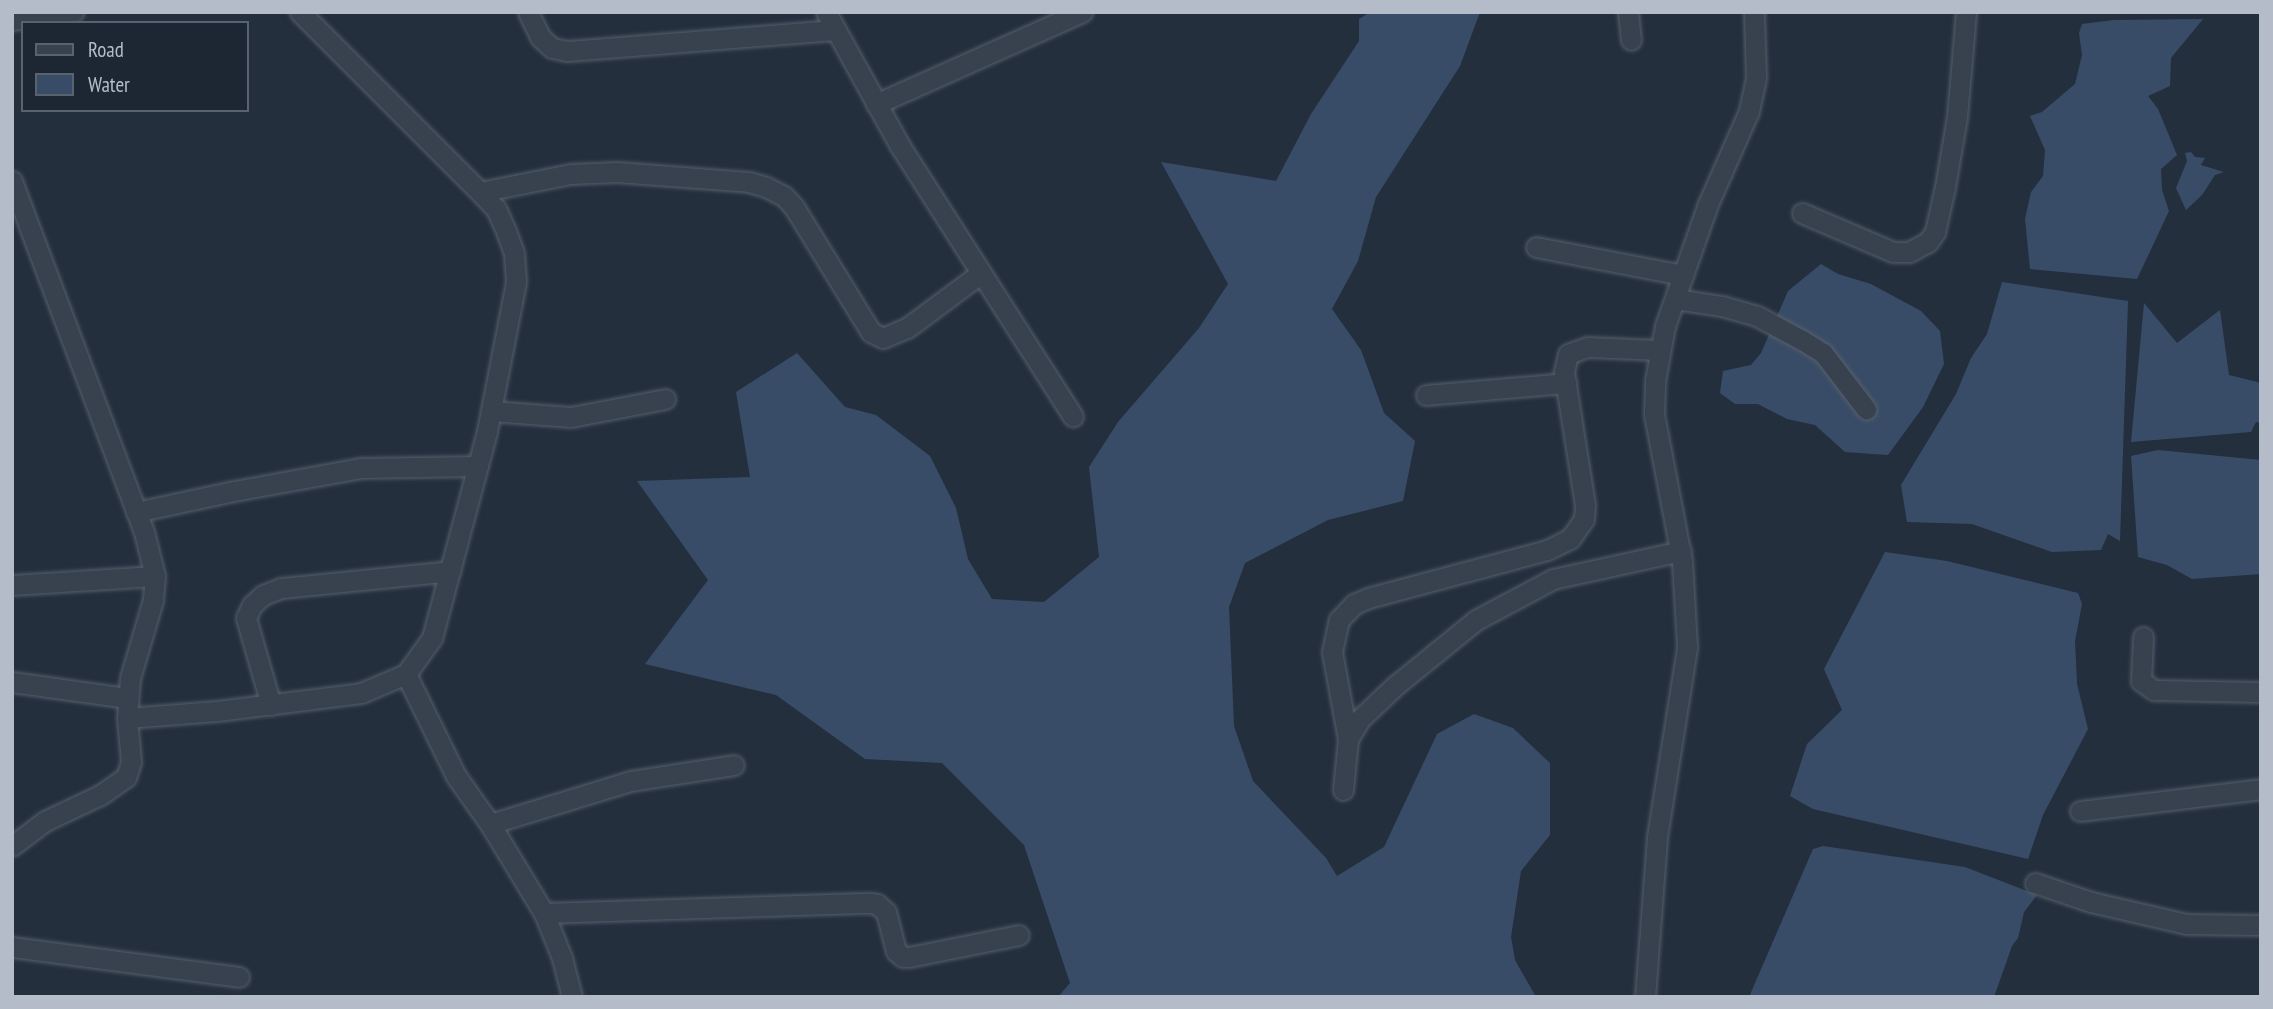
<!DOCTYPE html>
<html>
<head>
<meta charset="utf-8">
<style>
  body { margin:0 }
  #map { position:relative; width:2273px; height:1009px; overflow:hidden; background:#242f3e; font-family:"PT Sans Narrow",sans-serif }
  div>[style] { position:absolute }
  .water>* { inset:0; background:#394c67 }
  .roads { filter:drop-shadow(0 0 2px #565f6c) drop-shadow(0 0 2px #565f6c) }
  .minor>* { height:19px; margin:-9.5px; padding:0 9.5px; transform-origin:9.5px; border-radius:9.5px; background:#38414e }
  span { translate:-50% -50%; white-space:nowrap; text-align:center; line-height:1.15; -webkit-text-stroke:5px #1d2633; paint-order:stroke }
  .frame { position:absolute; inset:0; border:14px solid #b4bcc9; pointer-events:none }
  .legend { position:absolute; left:21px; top:21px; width:228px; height:91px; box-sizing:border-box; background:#1d2633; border:2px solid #59626f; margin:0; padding:9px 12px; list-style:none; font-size:21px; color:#b4bcc9 }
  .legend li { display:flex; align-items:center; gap:14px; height:35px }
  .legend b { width:35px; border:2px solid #59626f }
</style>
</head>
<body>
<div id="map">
  <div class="water">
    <div style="clip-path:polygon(1370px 12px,1480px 12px,1460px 66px,1376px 197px,1358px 261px,1332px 309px,1361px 350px,1384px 413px,1415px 441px,1403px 501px,1328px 520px,1245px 563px,1229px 607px,1234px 726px,1253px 781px,1326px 858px,1337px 876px,1384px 847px,1437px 734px,1474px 714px,1513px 728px,1550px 763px,1550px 835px,1521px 871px,1511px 937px,1515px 960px,1536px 997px,1058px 997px,1070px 983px,1024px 845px,942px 763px,865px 759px,776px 695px,645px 664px,708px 580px,637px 481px,750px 477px,736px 392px,797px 353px,845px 407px,876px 415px,930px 456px,956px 508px,968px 559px,992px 599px,1044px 602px,1099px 557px,1089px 467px,1118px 422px,1199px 328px,1228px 284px,1161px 162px,1276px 181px,1311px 114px,1359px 41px,1359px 19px)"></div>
    <div style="clip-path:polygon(2203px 19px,2171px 58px,2170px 86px,2148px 96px,2158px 109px,2177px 155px,2161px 169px,2162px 190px,2169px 211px,2137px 279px,2030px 269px,2025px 219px,2031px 192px,2043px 176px,2045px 150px,2030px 116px,2042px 112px,2075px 84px,2082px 55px,2079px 33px,2082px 24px,2114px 20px)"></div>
    <div style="clip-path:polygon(2191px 152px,2195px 157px,2205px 158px,2201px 165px,2224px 172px,2215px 175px,2202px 195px,2186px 210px,2176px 188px,2187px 161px,2185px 153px)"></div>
    <div style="clip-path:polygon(1821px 264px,1838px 274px,1871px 284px,1921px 311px,1940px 331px,1944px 364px,1923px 407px,1888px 455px,1845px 452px,1815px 425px,1787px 419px,1758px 404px,1735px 404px,1720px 393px,1723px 371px,1751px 365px,1761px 353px,1788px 291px)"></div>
    <div style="clip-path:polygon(2002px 282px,2128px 301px,2120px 541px,2108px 534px,2101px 550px,2052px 552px,1972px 524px,1907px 522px,1901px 485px,1956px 394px,1971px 358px,1987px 334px)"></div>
    <div style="clip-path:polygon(2144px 303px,2177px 343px,2220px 310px,2229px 375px,2261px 383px,2261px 423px,2256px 422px,2251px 432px,2131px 442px)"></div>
    <div style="clip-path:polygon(2158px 450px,2261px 460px,2261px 574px,2192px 579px,2167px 565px,2138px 557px,2131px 456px)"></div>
    <div style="clip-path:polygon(1885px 552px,1947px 561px,2078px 593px,2082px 604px,2075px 641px,2077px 684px,2088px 729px,2043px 815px,2028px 859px,1813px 809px,1790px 796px,1807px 744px,1842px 710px,1824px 669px)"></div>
    <div style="clip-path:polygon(1823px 846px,1965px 867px,2037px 895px,2024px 912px,2018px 938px,2012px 946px,1994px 997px,1749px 997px,1813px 849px)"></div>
  </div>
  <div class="roads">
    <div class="minor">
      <div style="left:528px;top:12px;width:28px;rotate:64deg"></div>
      <div style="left:540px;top:37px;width:16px;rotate:43deg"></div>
      <div style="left:552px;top:48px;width:16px;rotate:11deg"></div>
      <div style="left:568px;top:51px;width:267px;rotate:-4.5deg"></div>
      <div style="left:826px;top:12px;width:153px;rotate:61.1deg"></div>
      <div style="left:900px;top:146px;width:321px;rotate:57.4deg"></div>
      <div style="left:1628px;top:12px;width:28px;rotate:84deg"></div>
      <div style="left:12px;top:20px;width:62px;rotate:-7.5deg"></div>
      <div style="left:876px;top:104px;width:226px;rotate:-24.1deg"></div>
      <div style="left:12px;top:181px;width:375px;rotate:69.4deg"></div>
      <div style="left:144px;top:532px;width:45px;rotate:76deg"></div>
      <div style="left:155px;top:576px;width:24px;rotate:95deg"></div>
      <div style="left:153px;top:600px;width:81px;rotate:106.4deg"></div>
      <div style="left:130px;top:678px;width:40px;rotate:94.3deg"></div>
      <div style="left:127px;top:718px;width:44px;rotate:84.8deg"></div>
      <div style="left:131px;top:762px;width:16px;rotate:108deg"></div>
      <div style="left:126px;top:777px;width:32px;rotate:145deg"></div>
      <div style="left:100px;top:795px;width:61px;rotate:154.7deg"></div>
      <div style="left:45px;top:821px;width:41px;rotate:142.9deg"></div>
      <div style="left:480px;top:192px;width:92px;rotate:-11.3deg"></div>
      <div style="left:570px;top:174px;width:47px;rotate:-2.4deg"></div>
      <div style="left:617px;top:172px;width:132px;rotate:4.3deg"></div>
      <div style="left:749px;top:182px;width:18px;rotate:16deg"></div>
      <div style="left:766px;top:187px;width:20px;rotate:27deg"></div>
      <div style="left:784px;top:196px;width:15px;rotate:48deg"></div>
      <div style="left:794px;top:207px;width:147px;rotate:58.4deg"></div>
      <div style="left:871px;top:332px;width:13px;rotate:27deg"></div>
      <div style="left:883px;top:338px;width:26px;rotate:-23deg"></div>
      <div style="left:907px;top:328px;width:92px;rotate:-36.6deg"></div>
      <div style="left:1802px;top:213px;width:99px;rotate:23.2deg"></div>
      <div style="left:1893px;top:252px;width:16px"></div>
      <div style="left:1909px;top:252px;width:21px;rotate:-28deg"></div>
      <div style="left:1928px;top:242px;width:12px;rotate:-55deg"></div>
      <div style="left:1935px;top:232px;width:46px;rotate:-77.5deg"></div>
      <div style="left:1945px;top:187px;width:71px;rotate:-80.3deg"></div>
      <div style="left:1957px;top:117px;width:105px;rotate:-85.1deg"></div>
      <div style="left:1536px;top:247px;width:150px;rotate:10.8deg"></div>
      <div style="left:1675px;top:299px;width:48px;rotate:8.5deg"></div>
      <div style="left:1722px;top:306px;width:36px;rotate:16deg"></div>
      <div style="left:1757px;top:316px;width:51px;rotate:28.1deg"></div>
      <div style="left:1802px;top:340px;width:25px;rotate:32deg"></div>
      <div style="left:1823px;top:353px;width:71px;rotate:52.5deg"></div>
      <div style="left:1426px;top:395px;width:141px;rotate:-4.9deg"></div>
      <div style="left:491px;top:411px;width:80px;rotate:4.3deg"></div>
      <div style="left:571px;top:417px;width:96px;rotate:-10.8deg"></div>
      <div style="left:136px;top:512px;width:100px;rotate:-12.1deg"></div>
      <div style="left:234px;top:491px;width:128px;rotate:-10.3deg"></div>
      <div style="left:360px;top:468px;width:118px;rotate:-1deg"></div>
      <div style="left:12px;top:585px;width:143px;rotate:-3.6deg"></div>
      <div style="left:2143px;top:637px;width:44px;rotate:92.6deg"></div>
      <div style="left:2141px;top:681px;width:16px;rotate:35deg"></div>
      <div style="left:2154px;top:690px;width:107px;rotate:1.1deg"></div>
      <div style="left:406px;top:674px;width:114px;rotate:63.9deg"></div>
      <div style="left:456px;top:776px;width:59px;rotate:54.7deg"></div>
      <div style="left:490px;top:824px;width:104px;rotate:58.8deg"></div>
      <div style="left:544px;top:913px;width:48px;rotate:68.2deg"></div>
      <div style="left:562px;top:958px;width:40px;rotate:75.6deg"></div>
      <div style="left:12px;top:682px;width:117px;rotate:7.9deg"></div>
      <div style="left:271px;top:705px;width:91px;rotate:-106deg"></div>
      <div style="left:246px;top:618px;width:14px;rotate:-65deg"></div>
      <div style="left:252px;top:605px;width:15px;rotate:-42deg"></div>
      <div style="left:263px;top:595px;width:19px;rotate:-21deg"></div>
      <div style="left:281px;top:588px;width:170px;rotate:-5.7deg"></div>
      <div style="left:127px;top:718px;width:90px;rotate:-4.4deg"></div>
      <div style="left:217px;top:711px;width:145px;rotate:-7.1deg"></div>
      <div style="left:361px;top:693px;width:49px;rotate:-22.9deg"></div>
      <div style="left:406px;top:674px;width:44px;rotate:-54.2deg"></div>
      <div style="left:432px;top:638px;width:214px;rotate:-75.1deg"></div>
      <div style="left:487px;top:431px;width:152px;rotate:-79deg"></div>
      <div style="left:516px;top:282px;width:29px;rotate:-94deg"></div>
      <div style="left:514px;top:253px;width:23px;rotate:-110deg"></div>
      <div style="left:506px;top:231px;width:24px;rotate:-114deg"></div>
      <div style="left:496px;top:209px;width:23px;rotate:-133deg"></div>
      <div style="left:480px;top:192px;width:255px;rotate:-135deg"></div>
      <div style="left:1348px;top:739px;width:88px;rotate:-100.4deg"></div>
      <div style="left:1332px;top:652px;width:33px;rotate:-78deg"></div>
      <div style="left:1339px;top:620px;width:22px;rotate:-47deg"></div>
      <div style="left:1354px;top:604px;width:15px;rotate:-23deg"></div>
      <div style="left:1368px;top:598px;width:185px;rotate:-15deg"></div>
      <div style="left:1547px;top:550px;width:25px;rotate:-26deg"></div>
      <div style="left:1570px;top:539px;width:24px;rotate:-55deg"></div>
      <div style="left:1584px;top:519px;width:14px;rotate:-86deg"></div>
      <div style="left:1585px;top:505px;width:135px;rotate:-99deg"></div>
      <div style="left:1564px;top:372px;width:18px;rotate:-77deg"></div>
      <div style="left:1568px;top:354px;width:20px;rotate:-20deg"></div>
      <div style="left:1587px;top:347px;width:73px;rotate:2.4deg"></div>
      <div style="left:1343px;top:790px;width:51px;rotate:-84.4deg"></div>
      <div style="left:1348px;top:739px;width:23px;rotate:-59deg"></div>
      <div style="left:1360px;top:719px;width:50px;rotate:-43.4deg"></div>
      <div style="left:1396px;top:685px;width:103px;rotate:-39.1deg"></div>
      <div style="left:1476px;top:620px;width:87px;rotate:-28deg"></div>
      <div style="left:1553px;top:579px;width:131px;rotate:-12.3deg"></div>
      <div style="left:2080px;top:811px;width:182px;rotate:-6.9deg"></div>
      <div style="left:490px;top:824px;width:147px;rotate:-17deg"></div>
      <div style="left:631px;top:781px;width:104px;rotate:-8.8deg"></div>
      <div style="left:2035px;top:883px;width:59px;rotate:18.7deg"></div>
      <div style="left:2091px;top:902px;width:98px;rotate:13deg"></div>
      <div style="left:2186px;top:924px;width:75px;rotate:0.8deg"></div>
      <div style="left:544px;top:913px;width:326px;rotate:-1.8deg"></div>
      <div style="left:870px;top:903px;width:7px;rotate:8deg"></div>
      <div style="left:877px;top:904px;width:12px;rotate:42deg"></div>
      <div style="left:886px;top:912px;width:40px;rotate:75.6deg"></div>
      <div style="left:896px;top:951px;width:9px;rotate:41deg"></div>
      <div style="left:903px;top:957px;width:6px"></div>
      <div style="left:909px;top:957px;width:112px;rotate:-11.3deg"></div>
      <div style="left:12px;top:947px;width:229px;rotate:7.5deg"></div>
      <div style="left:1645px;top:997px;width:160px;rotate:-85.7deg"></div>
      <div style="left:1657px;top:837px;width:192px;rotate:-81deg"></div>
      <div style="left:1687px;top:647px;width:86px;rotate:-93.3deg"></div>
      <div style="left:1682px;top:561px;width:150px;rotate:-100.8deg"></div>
      <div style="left:1654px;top:414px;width:33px;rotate:-88deg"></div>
      <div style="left:1655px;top:381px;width:56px;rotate:-79.7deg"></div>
      <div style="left:1665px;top:326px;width:54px;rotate:-70.6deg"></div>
      <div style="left:1683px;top:275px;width:75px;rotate:-70.6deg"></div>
      <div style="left:1708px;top:204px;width:102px;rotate:-66.2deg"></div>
      <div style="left:1749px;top:111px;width:35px;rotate:-78deg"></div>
      <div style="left:1756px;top:77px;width:65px;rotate:-91.8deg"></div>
    </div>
  </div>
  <div class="frame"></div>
  <ul class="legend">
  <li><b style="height:9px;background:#38414e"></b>Road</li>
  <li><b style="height:19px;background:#394c67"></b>Water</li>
  </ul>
</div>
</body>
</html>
